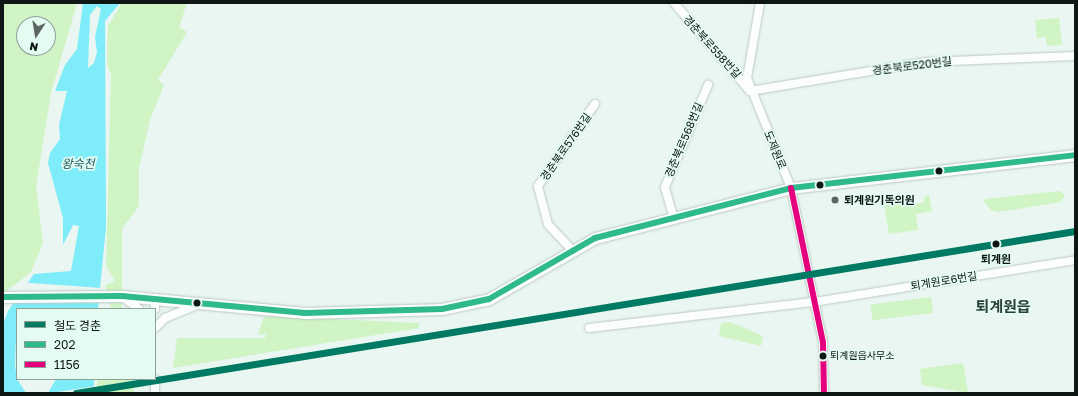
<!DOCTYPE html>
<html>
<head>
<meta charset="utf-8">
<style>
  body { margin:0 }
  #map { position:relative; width:1078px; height:396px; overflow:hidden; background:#e9f6f1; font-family:"Golos Text","Noto Sans KR",sans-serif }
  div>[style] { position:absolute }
  .green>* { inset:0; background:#d0f4c4; transform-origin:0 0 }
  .water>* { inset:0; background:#7eecf9 }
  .pier>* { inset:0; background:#e9f6f1; transform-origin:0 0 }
  .roads { filter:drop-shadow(0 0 1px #bec8c4) drop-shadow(0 0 1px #bec8c4) }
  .street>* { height:8px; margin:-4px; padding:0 4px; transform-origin:4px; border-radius:4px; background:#fcfefd }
  .secondary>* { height:11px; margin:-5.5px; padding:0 5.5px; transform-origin:5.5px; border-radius:5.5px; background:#fcfefd }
  .bus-1>* { height:6px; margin:-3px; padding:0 3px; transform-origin:3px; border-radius:3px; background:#2fba8c }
  .bus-2>* { height:6px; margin:-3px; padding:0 3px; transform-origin:3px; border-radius:3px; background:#e5007d }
  .rail-1>* { height:7px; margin:-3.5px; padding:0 3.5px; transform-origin:3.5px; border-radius:3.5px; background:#007a62 }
  .dots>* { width:11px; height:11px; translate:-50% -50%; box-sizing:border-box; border:2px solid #e4fbf2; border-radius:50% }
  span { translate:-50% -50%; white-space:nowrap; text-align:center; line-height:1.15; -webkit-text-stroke:3.5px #e4fbf2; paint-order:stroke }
  .bus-label { font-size:10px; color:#0f1714 }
  .left { translate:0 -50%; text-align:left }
  .street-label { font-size:11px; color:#0f1714 }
  .poi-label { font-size:11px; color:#0f1714; font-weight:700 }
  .stop-label { font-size:11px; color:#0f1714; font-weight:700 }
  .water-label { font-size:12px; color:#1f5d65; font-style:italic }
  .district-label { font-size:15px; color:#2b3e38; font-weight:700 }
  .frame { position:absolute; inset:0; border:4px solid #0f1714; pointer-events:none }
  .legend { position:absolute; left:16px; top:308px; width:140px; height:72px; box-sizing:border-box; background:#e4fbf2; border:1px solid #8fa099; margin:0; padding:5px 7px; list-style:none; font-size:12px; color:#0f1714 }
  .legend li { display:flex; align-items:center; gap:8px; height:20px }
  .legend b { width:20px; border:1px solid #8fa099 }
  .north { position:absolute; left:16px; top:16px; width:40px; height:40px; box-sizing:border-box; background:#e4fbf2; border:1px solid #8fa099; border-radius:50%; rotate:192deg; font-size:11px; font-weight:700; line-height:16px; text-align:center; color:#0f1714 }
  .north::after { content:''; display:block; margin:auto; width:14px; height:18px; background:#5b6561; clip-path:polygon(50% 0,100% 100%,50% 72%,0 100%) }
</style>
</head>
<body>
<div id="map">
  <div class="green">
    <div style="clip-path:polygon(evenodd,3px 3px,77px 3px,51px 93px,36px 186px,43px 243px,31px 272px,3px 294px,3px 3px,24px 24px,48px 24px,48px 48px,24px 48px,24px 24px)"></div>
    <div style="clip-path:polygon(122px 3px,187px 3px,179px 27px,187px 32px,158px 80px,164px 85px,150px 120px,139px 168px,139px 206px,122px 229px,122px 309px,111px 309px,105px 285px,115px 281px,106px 266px,111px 75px,107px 62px,108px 26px)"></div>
    <div style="clip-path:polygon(1059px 18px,1062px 45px,1047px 46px,1046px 37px,1037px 38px,1035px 20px)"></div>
    <div style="clip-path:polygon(1059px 191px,1065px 195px,1061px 202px,998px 212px,991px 210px,984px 202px,985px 199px)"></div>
    <div style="clip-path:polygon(929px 195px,932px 211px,916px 214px,918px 230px,889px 234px,884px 205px,923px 203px,925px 196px)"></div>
    <div style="left:931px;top:297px;width:16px;height:61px;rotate:83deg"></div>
    <div style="clip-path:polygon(264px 316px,419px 323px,419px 328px,173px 368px,177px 338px,265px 338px,266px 334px,258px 335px)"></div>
    <div style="clip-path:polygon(730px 322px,763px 336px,761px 346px,719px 336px,721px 323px)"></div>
    <div style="clip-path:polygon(963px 363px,968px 393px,922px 385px,920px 369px)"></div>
    <div style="left:97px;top:379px;width:37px;height:14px"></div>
  </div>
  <div class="water">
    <div style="clip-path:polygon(evenodd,83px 3px,120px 3px,105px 21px,106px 227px,98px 309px,17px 309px,15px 365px,17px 379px,26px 393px,4px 393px,3px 325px,8px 311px,34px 274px,71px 271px,79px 226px,73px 225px,63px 245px,63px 218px,48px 163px,50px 153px,60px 139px,59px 125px,67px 91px,55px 91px,65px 65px,77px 49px,83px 3px,97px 6px,101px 9px,95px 37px,97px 52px,94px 63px,88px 68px,90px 15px,97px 6px)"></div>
    <div style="clip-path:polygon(56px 379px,94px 379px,94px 393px,48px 393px)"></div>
  </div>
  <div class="pier">
    <div style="left:102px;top:288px;width:14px;height:81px;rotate:94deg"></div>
    <div style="clip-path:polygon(96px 386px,96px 393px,51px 393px)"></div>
  </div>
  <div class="roads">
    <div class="street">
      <div style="left:674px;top:3px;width:116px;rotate:49.2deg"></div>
      <div style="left:750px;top:91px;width:178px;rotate:-9.4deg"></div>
      <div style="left:926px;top:62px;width:149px;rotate:-2.3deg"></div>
      <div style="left:760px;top:3px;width:76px;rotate:99.8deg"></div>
      <div style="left:747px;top:78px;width:118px;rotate:68.2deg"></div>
      <div style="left:791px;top:188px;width:158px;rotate:78.3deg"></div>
      <div style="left:823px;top:343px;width:50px;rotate:88.9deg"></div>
      <div style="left:674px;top:219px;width:33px;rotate:-106deg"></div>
      <div style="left:665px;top:187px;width:111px;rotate:-67.1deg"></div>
      <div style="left:572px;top:250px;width:35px;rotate:-133deg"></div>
      <div style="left:548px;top:224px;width:39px;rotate:-105deg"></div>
      <div style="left:538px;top:186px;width:100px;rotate:-55.2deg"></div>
      <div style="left:123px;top:297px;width:20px;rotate:37deg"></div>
      <div style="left:155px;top:309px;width:10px;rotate:-90deg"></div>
      <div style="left:155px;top:328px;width:14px;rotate:-45deg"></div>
      <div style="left:165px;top:318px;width:35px;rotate:-22deg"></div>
      <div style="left:589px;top:328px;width:226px;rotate:-6.6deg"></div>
      <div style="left:814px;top:302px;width:264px;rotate:-9.1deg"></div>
      <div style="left:155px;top:379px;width:14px;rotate:90deg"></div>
    </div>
    <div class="secondary">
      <div style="left:3px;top:297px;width:119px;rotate:-0.5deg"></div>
      <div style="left:122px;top:296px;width:184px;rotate:5.3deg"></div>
      <div style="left:305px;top:313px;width:137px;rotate:-1.7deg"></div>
      <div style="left:442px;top:309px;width:48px;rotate:-12deg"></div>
      <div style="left:489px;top:299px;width:122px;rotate:-29.9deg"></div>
      <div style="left:595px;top:238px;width:202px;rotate:-14.3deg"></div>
      <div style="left:791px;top:188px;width:286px;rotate:-6.6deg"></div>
    </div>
  </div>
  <div class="bus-1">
    <div style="left:3px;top:297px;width:119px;rotate:-0.5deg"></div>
    <div style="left:122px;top:296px;width:184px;rotate:5.3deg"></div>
    <div style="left:305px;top:313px;width:137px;rotate:-1.7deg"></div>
    <div style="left:442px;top:309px;width:48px;rotate:-12deg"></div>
    <div style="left:489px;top:299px;width:122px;rotate:-29.9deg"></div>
    <div style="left:595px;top:238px;width:202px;rotate:-14.3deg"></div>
    <div style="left:791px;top:188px;width:286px;rotate:-6.6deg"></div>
  </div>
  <div class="bus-2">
    <div style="left:791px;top:188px;width:158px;rotate:78.3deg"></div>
    <div style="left:823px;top:343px;width:50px;rotate:88.9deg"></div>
  </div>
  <div class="rail-1">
    <div style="left:76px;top:393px;width:1012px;rotate:-9.21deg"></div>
  </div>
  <div class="dots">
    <div style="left:939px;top:171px;background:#0f1714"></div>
    <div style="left:820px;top:185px;background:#0f1714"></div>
    <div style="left:835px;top:200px;background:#5b6561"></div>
    <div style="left:996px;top:244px;background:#0f1714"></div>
    <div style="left:197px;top:303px;background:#0f1714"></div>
    <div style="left:823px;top:356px;background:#0f1714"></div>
  </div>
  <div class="bus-label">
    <span class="left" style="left:830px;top:356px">퇴계원읍사무소</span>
  </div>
  <div class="street-label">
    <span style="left:712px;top:47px;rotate:48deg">경춘북로558번길</span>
    <span style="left:912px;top:66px;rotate:-7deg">경춘북로520번길</span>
    <span style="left:684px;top:140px;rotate:-67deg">경춘북로568번길</span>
    <span style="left:566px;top:147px;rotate:-55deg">경춘북로576번길</span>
    <span style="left:775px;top:150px;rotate:67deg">도제원로</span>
    <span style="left:944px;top:281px;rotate:-9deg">퇴계원로6번길</span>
  </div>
  <div class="poi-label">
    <span class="left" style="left:844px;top:200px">퇴계원기독의원</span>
  </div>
  <div class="stop-label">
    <span style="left:996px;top:259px">퇴계원</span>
  </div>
  <div class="water-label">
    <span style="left:78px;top:164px">왕숙천</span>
  </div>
  <div class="district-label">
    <span style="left:1003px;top:307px">퇴계원읍</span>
  </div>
  <div class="frame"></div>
  <ul class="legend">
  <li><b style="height:5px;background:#007a62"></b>철도 경춘</li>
  <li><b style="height:5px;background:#2fba8c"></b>202</li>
  <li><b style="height:5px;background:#e5007d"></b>1156</li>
  </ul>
  <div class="north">N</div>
</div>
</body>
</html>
